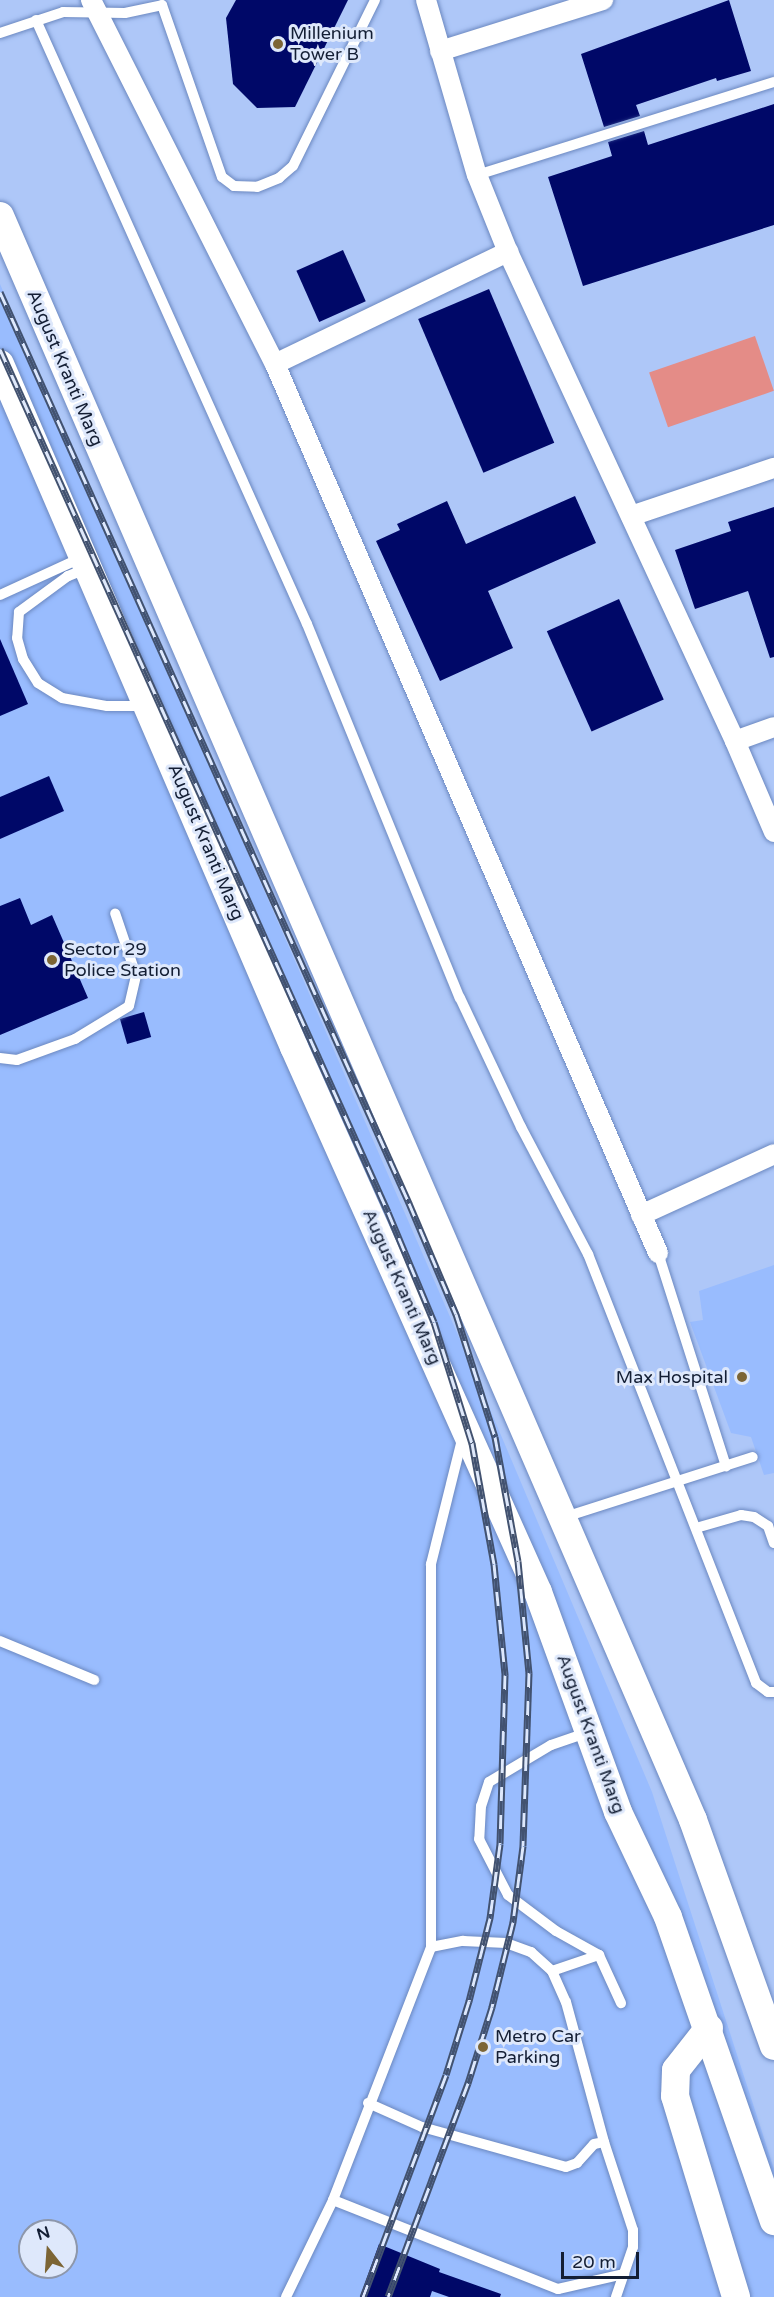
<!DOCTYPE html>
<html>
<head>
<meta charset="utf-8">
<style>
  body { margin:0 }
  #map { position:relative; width:774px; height:2297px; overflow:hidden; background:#aec7f8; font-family:"Varela Round",sans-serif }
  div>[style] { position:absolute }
  .built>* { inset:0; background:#99bcfe }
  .green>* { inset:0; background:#e48c87; transform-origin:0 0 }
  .building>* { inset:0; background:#000868; transform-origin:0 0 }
  .roads { filter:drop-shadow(0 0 2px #6b88c0) drop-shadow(0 0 2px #6b88c0) }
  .lane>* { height:10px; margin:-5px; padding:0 5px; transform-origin:5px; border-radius:5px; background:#fff }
  .street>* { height:20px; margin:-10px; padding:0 10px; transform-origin:10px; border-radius:10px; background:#fff }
  .secondary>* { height:28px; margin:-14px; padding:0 14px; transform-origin:14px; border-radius:14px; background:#fff }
  .rail>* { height:7px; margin-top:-3.5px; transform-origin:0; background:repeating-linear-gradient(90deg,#dee8fb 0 14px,#425270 0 28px); box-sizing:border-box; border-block:2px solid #425270 }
  .dots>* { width:16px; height:16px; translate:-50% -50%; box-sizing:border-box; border:3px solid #dee8fb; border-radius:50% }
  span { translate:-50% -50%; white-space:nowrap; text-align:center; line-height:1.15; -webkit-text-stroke:6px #dee8fb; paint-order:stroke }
  .poi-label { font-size:18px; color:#131e34 }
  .left { translate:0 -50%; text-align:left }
  .right { translate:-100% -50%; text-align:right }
  .street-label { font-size:18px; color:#131e34 }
  .north { position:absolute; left:18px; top:2219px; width:60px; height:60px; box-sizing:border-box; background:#dee8fb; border:2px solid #8d97ab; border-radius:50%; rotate:343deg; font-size:16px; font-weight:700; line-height:24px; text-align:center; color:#131e34 }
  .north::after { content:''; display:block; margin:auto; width:21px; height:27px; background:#7c6535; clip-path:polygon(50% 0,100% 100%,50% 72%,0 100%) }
  .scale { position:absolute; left:561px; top:2252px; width:78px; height:27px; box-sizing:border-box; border:3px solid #131e34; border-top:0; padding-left:8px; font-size:18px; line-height:21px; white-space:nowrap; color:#131e34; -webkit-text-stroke:4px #dee8fb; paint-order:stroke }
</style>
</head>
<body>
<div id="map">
  <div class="built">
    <div style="clip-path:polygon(evenodd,0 284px,478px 1381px,652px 1792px,774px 2169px,774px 2297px,0 2297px,0 284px,30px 2231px,66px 2231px,66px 2267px,30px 2267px,30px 2231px)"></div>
    <div style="clip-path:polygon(774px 1265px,774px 1473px,764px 1475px,751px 1437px,731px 1433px,690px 1322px,703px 1320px,699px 1291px)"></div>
  </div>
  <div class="green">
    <div style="left:755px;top:336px;width:58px;height:112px;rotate:71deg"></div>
  </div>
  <div class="building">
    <div style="clip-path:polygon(236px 0,348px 0,295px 107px,257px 108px,233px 84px,226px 18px)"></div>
    <div style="clip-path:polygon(729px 0,751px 71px,717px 81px,716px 78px,636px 105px,640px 116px,604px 127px,581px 54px)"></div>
    <div style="clip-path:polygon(774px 104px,774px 225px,583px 286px,548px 177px,612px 156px,608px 142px,644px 131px,648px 145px)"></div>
    <div style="left:343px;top:250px;width:56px;height:51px;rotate:66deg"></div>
    <div style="left:489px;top:289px;width:167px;height:77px;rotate:67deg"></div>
    <div style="clip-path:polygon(575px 496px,596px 543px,488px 591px,513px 648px,440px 681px,376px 541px,400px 530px,397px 524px,447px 501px,466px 544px)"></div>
    <div style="clip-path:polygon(774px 507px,774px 657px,770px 658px,748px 591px,695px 609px,675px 550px,731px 531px,728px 522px)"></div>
    <div style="left:619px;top:599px;width:110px;height:79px;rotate:66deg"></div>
    <div style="clip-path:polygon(0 639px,28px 704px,0 716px)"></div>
    <div style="clip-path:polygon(49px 776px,64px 811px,0 839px,0 797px)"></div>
    <div style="clip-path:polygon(20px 898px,31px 925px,52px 915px,88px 998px,0 1035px,0 906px)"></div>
    <div style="left:144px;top:1012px;width:26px;height:25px;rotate:74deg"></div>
    <div style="clip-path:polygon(379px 2244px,440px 2269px,439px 2272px,501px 2294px,500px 2297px,449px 2297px,432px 2291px,430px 2297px,360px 2297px)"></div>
  </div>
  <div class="roads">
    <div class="lane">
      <div style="left:36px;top:20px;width:662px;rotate:65.84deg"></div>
      <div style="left:307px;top:624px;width:404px;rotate:67.8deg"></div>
      <div style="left:460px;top:998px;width:143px;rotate:64.7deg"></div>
      <div style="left:521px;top:1127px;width:144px;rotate:62.2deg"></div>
      <div style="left:588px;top:1254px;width:461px;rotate:68.6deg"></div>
      <div style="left:756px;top:1683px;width:15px;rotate:37deg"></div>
      <div style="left:768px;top:1692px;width:6px"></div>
      <div style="left:0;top:33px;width:66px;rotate:-18.4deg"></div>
      <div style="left:63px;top:12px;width:62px;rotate:0.9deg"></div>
      <div style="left:125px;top:13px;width:38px;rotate:-12deg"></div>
      <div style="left:162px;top:5px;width:182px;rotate:70.8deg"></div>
      <div style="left:222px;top:177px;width:15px;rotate:37deg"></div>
      <div style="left:234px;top:186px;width:23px;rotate:2deg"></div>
      <div style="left:257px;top:187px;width:24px;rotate:-22deg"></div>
      <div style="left:279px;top:178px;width:18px;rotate:-41deg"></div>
      <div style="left:293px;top:166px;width:185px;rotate:-63.7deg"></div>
      <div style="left:477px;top:175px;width:311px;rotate:-17.4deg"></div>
      <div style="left:88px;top:568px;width:22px;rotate:158deg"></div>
      <div style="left:68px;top:576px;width:61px;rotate:143.7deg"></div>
      <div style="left:19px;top:612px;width:26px;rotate:94deg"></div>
      <div style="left:17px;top:638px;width:22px;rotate:74deg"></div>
      <div style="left:23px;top:659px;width:28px;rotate:58deg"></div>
      <div style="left:38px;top:683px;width:28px;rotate:32deg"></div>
      <div style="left:62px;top:698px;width:46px;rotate:10.1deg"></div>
      <div style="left:107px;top:706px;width:37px"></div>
      <div style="left:0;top:595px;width:91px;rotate:-24.6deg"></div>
      <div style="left:0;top:1058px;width:17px;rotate:7deg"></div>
      <div style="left:17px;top:1060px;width:62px;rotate:-19.9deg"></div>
      <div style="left:75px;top:1039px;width:63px;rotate:-31.4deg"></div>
      <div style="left:129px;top:1006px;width:32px;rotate:-77deg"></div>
      <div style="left:136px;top:975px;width:65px;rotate:-108.7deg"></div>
      <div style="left:658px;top:1253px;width:224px;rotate:72.3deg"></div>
      <div style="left:565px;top:1517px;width:197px;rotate:-17.7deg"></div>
      <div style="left:696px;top:1528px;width:47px;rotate:-16.1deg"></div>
      <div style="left:741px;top:1515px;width:13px;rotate:9deg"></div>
      <div style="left:754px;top:1517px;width:17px;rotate:33deg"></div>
      <div style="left:768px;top:1526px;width:18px;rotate:71deg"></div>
      <div style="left:0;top:1641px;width:102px;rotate:22.5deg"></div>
      <div style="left:589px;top:1732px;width:40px;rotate:161.1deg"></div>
      <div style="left:551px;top:1745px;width:72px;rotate:149.2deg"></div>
      <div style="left:489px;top:1782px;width:25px;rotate:108deg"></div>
      <div style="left:481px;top:1806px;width:33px;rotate:93deg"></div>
      <div style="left:479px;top:1839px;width:63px;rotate:62.6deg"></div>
      <div style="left:508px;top:1895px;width:60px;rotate:36.9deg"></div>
      <div style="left:556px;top:1931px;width:49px;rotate:29.2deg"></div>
      <div style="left:599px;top:1955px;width:53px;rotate:65.4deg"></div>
      <div style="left:431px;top:1947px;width:383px;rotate:-90deg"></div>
      <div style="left:431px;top:1564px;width:132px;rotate:-76deg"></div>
      <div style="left:552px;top:1971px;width:50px;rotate:-18.8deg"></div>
      <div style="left:368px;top:2103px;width:59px;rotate:24deg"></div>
      <div style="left:422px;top:2127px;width:149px;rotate:15.5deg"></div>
      <div style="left:566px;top:2167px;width:12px;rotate:-20deg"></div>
      <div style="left:577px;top:2163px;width:25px;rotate:-48deg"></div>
      <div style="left:594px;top:2144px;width:10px;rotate:-11deg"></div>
      <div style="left:604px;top:2142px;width:93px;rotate:71.8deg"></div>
      <div style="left:633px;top:2230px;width:17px;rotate:90deg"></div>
      <div style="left:633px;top:2247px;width:53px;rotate:108.8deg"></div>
      <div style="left:333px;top:2200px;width:242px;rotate:21.6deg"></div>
      <div style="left:558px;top:2289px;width:68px;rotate:-12.8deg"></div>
      <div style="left:286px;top:2297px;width:108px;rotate:-64.1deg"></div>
      <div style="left:333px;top:2200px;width:271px;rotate:-68.8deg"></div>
      <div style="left:431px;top:1947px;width:33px;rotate:-11deg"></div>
      <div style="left:463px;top:1941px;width:43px;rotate:2.7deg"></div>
      <div style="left:506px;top:1943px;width:27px;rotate:20deg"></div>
      <div style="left:531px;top:1952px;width:28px;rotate:42deg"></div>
      <div style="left:552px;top:1971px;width:34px;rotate:66deg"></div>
      <div style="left:566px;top:2002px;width:145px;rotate:74.8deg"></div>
    </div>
    <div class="street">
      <div style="left:91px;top:0;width:408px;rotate:63.2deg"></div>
      <div style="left:275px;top:364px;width:968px;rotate:66.69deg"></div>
      <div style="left:426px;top:0;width:182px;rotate:73.8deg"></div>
      <div style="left:477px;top:175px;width:83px;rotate:68.1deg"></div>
      <div style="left:508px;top:252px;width:539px;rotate:65.1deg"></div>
      <div style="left:735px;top:741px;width:99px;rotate:66.8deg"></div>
      <div style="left:440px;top:51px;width:171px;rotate:-17.4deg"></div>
      <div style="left:275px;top:364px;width:259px;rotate:-25.7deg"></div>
      <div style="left:631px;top:516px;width:151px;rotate:-18.6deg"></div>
      <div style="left:735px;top:741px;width:41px;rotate:-19.7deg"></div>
      <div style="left:641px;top:1215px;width:146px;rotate:-24.6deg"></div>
    </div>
    <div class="secondary">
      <div style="left:0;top:216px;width:1747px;rotate:66.63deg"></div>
      <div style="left:693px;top:1820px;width:240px;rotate:70.3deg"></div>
      <div style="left:0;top:364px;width:744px;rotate:66.71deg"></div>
      <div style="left:294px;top:1047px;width:597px;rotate:65.88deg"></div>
      <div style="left:538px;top:1592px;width:234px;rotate:70deg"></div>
      <div style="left:618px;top:1812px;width:116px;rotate:64.5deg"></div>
      <div style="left:668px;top:1917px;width:322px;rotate:70.8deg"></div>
      <div style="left:709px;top:2028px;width:53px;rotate:128.2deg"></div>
      <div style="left:676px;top:2070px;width:26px;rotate:92deg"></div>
      <div style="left:675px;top:2096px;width:210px;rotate:73.1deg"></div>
    </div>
  </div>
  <div class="rail">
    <div style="left:0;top:292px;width:999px;rotate:65.82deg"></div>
    <div style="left:409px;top:1203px;width:121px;rotate:67.1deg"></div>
    <div style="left:456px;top:1314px;width:129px;rotate:72.4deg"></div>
    <div style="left:495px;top:1437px;width:126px;rotate:79.5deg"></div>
    <div style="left:518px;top:1561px;width:113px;rotate:84.4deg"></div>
    <div style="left:529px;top:1673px;width:173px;rotate:92deg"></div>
    <div style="left:523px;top:1846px;width:77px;rotate:97.5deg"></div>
    <div style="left:513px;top:1922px;width:88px;rotate:103.9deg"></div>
    <div style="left:492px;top:2007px;width:80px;rotate:107.5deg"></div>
    <div style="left:468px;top:2083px;width:228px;rotate:110.5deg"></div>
    <div style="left:0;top:349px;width:946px;rotate:65.79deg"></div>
    <div style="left:388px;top:1212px;width:119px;rotate:67.3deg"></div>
    <div style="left:434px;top:1322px;width:127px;rotate:72.6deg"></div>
    <div style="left:472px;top:1443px;width:123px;rotate:79.7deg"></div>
    <div style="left:494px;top:1564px;width:112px;rotate:84.3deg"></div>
    <div style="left:505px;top:1675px;width:169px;rotate:91.7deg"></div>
    <div style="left:500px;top:1844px;width:75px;rotate:97.7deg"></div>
    <div style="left:490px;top:1918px;width:86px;rotate:104.2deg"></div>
    <div style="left:469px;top:2001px;width:77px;rotate:107.3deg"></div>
    <div style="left:446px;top:2075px;width:237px;rotate:110.5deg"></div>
  </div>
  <div class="dots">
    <div style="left:278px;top:44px;background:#7c6535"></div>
    <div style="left:52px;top:960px;background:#7c6535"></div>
    <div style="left:742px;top:1377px;background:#7c6535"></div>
    <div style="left:483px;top:2047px;background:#7c6535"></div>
  </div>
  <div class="poi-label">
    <span class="left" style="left:290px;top:44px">Millenium<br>Tower B</span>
    <span class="left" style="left:64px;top:960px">Sector 29<br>Police Station</span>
    <span class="right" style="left:728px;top:1377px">Max Hospital</span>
    <span class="left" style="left:495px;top:2047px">Metro Car<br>Parking</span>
  </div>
  <div class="street-label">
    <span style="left:65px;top:368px;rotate:67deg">August Kranti Marg</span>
    <span style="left:206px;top:842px;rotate:67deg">August Kranti Marg</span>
    <span style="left:402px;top:1287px;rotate:66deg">August Kranti Marg</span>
    <span style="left:591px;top:1734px;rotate:70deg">August Kranti Marg</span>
  </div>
  <div class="north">N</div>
  <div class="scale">20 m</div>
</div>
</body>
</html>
